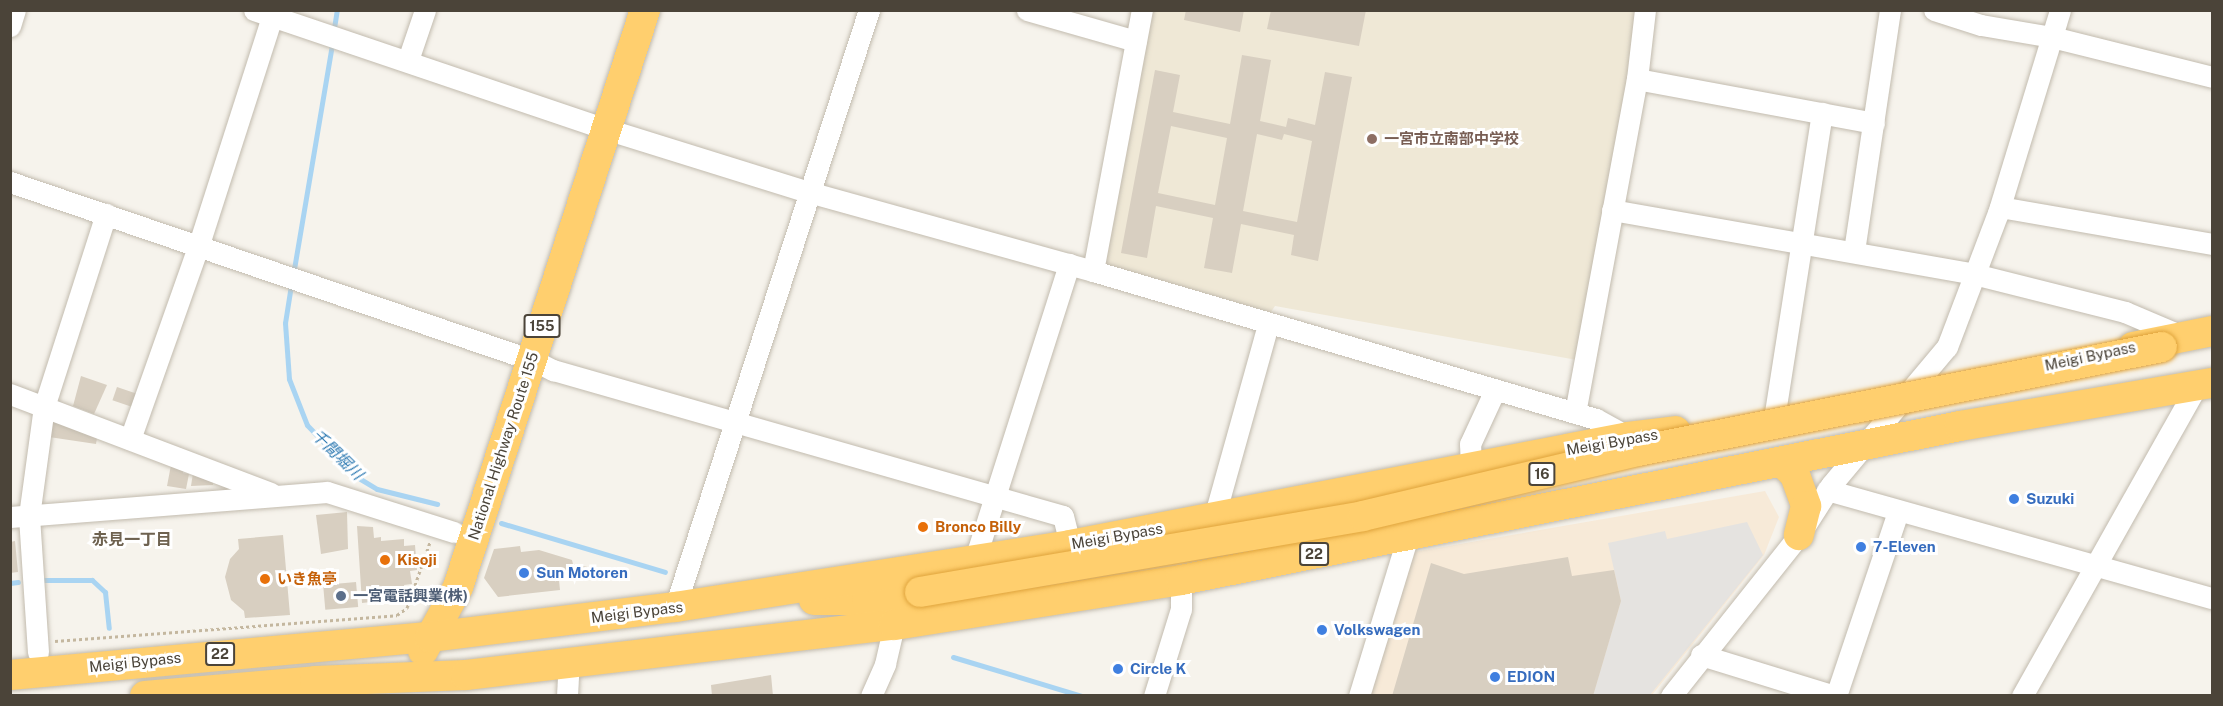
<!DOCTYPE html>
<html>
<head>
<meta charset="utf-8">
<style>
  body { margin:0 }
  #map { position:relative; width:2223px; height:706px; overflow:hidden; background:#f6f3ec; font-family:"Public Sans","Noto Sans JP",sans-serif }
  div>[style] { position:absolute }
  .commercial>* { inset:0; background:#f7ead8 }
  .education>* { inset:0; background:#efe8d6 }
  .parking>* { inset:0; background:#e5e3e0 }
  .stream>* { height:5px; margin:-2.5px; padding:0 2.5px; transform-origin:2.5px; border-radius:2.5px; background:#a9d4f2 }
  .building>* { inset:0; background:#d8cfc1; transform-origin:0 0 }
  .path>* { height:3px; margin-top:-1.5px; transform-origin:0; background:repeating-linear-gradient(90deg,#c4b79f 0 3px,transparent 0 6px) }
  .roads { filter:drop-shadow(0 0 2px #c2bbae) drop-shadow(0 0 2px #c2bbae) }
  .minor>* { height:21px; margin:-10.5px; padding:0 10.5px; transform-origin:10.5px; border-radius:10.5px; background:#fff }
  .highway>* { height:30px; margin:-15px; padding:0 15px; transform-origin:15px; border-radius:15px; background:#ffcf6e }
  .bridges { filter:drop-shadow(0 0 2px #e0a43c) drop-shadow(0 0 2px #e0a43c) }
  .highway-bridge>* { height:30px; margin:-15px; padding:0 15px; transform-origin:15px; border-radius:15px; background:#ffcf6e }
  .dots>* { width:16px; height:16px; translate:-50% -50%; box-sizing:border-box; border:3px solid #fff; border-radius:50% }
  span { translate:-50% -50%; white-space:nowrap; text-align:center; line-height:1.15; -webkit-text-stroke:6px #fff; paint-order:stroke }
  .shield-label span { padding:2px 4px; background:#fff; border:2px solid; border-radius:4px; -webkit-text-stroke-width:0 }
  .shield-label { font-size:14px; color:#4b4439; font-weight:700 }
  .education-label { font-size:15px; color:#785e54; font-weight:700 }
  .left { translate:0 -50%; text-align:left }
  .street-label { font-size:15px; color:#4b4439 }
  .shop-label { font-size:15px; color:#366cbe; font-weight:700 }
  .food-label { font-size:15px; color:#c56008; font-weight:700 }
  .service-label { font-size:15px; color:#4e5e75; font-weight:700 }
  .water-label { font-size:16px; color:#2e7ab2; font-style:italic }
  .neighbourhood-label { font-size:16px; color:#6e6250; font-weight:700 }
  .frame { position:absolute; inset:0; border:12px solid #4b4439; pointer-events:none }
</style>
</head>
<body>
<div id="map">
  <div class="commercial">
    <div style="clip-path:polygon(1765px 491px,1779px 517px,1764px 555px,1652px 695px,1359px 696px,1402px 554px)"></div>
  </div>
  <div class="education">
    <div style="clip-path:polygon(1634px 10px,1640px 12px,1577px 360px,1275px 306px,1268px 316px,1105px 265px,1150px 11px)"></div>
  </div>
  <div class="parking">
    <div style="clip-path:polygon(1747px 522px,1763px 555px,1650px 695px,1593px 695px,1621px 601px,1608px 543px,1665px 531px,1667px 539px)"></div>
  </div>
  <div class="stream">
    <div style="left:334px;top:28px;width:18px;rotate:-81deg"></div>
    <div style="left:294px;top:269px;width:227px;rotate:-80.4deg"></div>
    <div style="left:291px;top:285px;width:38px;rotate:99deg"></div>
    <div style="left:285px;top:323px;width:56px;rotate:85.9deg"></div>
    <div style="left:289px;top:379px;width:49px;rotate:68.6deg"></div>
    <div style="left:307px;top:425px;width:72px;rotate:46.1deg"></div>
    <div style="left:357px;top:477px;width:23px;rotate:31deg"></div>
    <div style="left:377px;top:489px;width:62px;rotate:14deg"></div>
    <div style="left:501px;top:523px;width:171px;rotate:16.6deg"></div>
    <div style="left:40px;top:580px;width:52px"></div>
    <div style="left:92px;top:580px;width:18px;rotate:43deg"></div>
    <div style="left:105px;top:592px;width:36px;rotate:84deg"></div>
    <div style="left:10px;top:583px;width:8px;rotate:-7deg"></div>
    <div style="left:953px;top:657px;width:135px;rotate:16.8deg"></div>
  </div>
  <div class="building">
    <div style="clip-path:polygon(1186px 10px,1244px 10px,1240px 32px,1184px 20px)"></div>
    <div style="clip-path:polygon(1271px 10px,1366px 10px,1359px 46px,1267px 29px)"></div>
    <div style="clip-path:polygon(evenodd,1242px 55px,1271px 60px,1260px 121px,1286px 127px,1288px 118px,1315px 125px,1325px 72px,1352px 77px,1318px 261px,1291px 255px,1294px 235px,1241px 224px,1232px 273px,1204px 268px,1213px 218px,1156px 206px,1147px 258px,1121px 253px,1155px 70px,1180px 75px,1173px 112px,1230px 124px,1242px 55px,1171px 126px,1227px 138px,1215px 205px,1158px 193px,1171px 126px,1242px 55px,1257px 134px,1282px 140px,1284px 134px,1312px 141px,1297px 222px,1243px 211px,1257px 134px)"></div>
    <div style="clip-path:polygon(81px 376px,107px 385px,94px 414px,73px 406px)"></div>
    <div style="left:117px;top:387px;width:21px;height:14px;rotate:19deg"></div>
    <div style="clip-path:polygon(51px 418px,98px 432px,96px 444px,49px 437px)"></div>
    <div style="clip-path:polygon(171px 465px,184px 467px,183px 473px,189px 474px,186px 489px,167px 486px)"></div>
    <div style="clip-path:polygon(193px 473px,213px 475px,213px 485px,191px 486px)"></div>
    <div style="clip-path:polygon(347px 512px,348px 549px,321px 554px,316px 515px)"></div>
    <div style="clip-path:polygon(357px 526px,373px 527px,374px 538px,381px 537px,381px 541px,404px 539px,404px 546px,415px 545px,417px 570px,410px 571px,412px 584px,404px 585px,406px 598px,362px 603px)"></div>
    <div style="clip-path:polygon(283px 535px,290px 615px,245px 618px,244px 611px,231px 600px,225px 577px,230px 559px,239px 549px,238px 539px)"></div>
    <div style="clip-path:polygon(15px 541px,18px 572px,10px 573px,10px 542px)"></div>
    <div style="clip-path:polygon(520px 546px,521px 552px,539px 550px,572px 560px,573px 564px,617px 573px,604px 581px,589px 576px,559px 580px,560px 590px,498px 597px,484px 578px,494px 549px)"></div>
    <div style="clip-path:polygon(1568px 557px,1572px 576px,1614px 570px,1621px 601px,1593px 696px,1392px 696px,1431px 563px,1464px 574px)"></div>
    <div style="left:356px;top:582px;width:25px;height:33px;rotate:85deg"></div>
    <div style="clip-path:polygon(771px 675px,773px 696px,712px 696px,711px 685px)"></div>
  </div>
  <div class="path">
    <div style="left:55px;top:641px;width:343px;rotate:-4.3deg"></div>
    <div style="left:397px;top:615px;width:12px;rotate:-35deg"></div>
    <div style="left:407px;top:608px;width:70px;rotate:-70.8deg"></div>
  </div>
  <div class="roads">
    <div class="minor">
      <div style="left:254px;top:10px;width:355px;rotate:18.7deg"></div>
      <div style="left:1027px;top:10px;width:113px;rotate:15.9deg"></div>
      <div style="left:1934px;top:10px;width:49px;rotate:17.7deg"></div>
      <div style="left:1981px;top:25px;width:72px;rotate:9.6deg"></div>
      <div style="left:2052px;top:37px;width:165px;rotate:14deg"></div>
      <div style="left:10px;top:26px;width:17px;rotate:-73deg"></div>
      <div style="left:408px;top:60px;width:53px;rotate:-71.2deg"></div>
      <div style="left:1637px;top:79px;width:241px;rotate:10.5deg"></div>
      <div style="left:606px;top:129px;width:216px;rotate:17.3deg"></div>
      <div style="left:812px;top:193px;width:292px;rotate:15.5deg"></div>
      <div style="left:1093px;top:271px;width:524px;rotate:16.4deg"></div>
      <div style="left:1596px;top:419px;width:37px;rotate:29deg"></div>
      <div style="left:10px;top:182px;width:533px;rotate:18.84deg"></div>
      <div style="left:2000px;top:207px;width:215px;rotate:9.9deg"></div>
      <div style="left:1612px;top:210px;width:368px;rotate:10deg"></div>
      <div style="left:1974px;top:274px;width:156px;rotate:14.1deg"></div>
      <div style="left:2125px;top:312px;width:64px;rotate:23deg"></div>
      <div style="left:1854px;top:251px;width:244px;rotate:-81.5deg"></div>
      <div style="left:1093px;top:271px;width:266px;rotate:-79.4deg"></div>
      <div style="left:531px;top:359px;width:25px;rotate:27deg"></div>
      <div style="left:553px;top:370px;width:530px;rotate:15.98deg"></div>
      <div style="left:1063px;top:516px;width:30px;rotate:76deg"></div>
      <div style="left:10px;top:394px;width:279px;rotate:20.8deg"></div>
      <div style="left:1575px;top:413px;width:340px;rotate:-79.5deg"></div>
      <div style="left:1637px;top:79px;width:69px;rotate:-83.4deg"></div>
      <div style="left:1774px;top:419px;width:310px;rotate:-81.1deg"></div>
      <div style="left:130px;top:439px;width:207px;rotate:-70.5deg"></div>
      <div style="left:199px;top:244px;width:239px;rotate:-72.2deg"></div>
      <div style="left:1471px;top:470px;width:26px;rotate:-92deg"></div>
      <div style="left:1470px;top:444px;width:60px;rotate:-65.2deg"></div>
      <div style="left:1827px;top:490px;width:400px;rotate:15.7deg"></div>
      <div style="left:10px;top:517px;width:318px;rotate:-4.5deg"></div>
      <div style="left:327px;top:492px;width:133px;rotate:17.5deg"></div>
      <div style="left:1214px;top:518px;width:201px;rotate:-74.4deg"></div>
      <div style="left:975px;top:559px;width:310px;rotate:-72.3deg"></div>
      <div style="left:675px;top:607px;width:628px;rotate:-72deg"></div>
      <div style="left:38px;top:652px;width:136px;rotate:-93.8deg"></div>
      <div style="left:29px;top:516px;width:110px;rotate:-82.2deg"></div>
      <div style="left:44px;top:407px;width:203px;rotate:-72.2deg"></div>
      <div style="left:1701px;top:655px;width:139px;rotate:17.1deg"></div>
      <div style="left:567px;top:696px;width:33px;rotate:-87deg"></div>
      <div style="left:871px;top:696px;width:35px;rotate:-66deg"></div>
      <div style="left:885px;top:664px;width:40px;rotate:-77deg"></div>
      <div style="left:1154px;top:696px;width:91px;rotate:-72.8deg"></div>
      <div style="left:1181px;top:609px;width:29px;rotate:-90deg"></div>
      <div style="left:1359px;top:696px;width:167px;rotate:-73deg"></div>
      <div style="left:1671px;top:696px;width:206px;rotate:-51.5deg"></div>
      <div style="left:1799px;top:535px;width:59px;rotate:-57.4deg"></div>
      <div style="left:1831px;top:485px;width:180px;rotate:-50deg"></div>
      <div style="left:1947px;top:347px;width:143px;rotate:-69.2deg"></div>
      <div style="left:1998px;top:213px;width:212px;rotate:-73deg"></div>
      <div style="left:1836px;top:696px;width:194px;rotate:-71.4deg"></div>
      <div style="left:2022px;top:696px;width:356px;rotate:-60.6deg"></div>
    </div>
    <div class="highway">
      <div style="left:2133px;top:347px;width:81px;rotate:-11.4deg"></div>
      <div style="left:1782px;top:462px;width:18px;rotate:45deg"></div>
      <div style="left:1795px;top:475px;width:33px;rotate:70deg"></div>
      <div style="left:1806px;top:506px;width:30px;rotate:104deg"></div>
      <div style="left:814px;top:600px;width:53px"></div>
      <div style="left:867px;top:600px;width:54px;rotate:-8.6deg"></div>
      <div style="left:423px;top:651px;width:73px;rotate:-61.3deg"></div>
      <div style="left:458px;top:587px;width:607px;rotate:-72.04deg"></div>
      <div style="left:10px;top:675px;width:422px;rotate:-5.2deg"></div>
      <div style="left:430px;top:637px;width:247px;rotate:-7deg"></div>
      <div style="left:675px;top:607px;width:400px;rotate:-8.9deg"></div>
      <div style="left:1070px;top:545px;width:568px;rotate:-10.95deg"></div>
      <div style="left:1628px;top:437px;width:48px;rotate:-7.1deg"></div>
      <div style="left:145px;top:696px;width:171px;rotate:-5deg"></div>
      <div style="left:315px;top:681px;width:151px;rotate:-2.3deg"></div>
      <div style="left:466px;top:675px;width:431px;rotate:-6.7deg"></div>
      <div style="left:894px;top:625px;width:291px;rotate:-8.9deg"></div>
      <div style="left:1181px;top:580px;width:794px;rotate:-11.18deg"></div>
      <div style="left:1960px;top:426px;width:256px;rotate:-9.7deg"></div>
    </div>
  </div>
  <div class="bridges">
    <div class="highway-bridge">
      <div style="left:920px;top:592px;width:449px;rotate:-9.7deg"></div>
      <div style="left:1363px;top:516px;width:283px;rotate:-13.3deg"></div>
      <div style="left:1638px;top:451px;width:534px;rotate:-11.23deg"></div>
    </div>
  </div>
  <div class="dots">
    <div style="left:1372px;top:139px;background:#8d6e63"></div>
    <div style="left:2014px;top:499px;background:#3f7fe0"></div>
    <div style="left:923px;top:527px;background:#e8710a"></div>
    <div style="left:1861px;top:547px;background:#3f7fe0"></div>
    <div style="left:385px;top:560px;background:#e8710a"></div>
    <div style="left:524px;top:573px;background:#3f7fe0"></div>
    <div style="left:265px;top:579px;background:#e8710a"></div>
    <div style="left:341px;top:596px;background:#5c6f8a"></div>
    <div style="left:1322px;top:630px;background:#3f7fe0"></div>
    <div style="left:1118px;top:669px;background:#3f7fe0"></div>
    <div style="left:1495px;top:677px;background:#3f7fe0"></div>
  </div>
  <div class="shield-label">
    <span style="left:542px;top:326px">155</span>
    <span style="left:1542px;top:474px">16</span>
    <span style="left:1314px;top:554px">22</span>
    <span style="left:220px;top:654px">22</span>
  </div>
  <div class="education-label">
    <span class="left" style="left:1384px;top:139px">一宮市立南部中学校</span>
  </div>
  <div class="street-label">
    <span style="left:2090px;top:356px;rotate:-12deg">Meigi Bypass</span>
    <span style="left:1612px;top:442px;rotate:-10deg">Meigi Bypass</span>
    <span style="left:503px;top:446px;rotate:-72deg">National Highway Route 155</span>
    <span style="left:1117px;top:536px;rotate:-10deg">Meigi Bypass</span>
    <span style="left:637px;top:612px;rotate:-7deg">Meigi Bypass</span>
    <span style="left:135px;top:662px;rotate:-6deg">Meigi Bypass</span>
  </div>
  <div class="shop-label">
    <span class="left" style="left:2026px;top:499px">Suzuki</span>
    <span class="left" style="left:1873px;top:547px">7-Eleven</span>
    <span class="left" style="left:536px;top:573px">Sun Motoren</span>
    <span class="left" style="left:1334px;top:630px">Volkswagen</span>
    <span class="left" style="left:1130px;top:669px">Circle K</span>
    <span class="left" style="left:1507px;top:677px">EDION</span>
  </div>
  <div class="food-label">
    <span class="left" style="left:935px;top:527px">Bronco Billy</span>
    <span class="left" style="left:397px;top:560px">Kisoji</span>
    <span class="left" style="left:277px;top:579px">いき魚亭</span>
  </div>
  <div class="service-label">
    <span class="left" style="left:353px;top:596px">一宮電話興業(株)</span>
  </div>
  <div class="water-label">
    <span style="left:337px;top:455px;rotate:44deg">千間堀川</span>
  </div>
  <div class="neighbourhood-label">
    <span style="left:132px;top:540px">赤見一丁目</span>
  </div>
  <div class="frame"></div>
</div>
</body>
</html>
